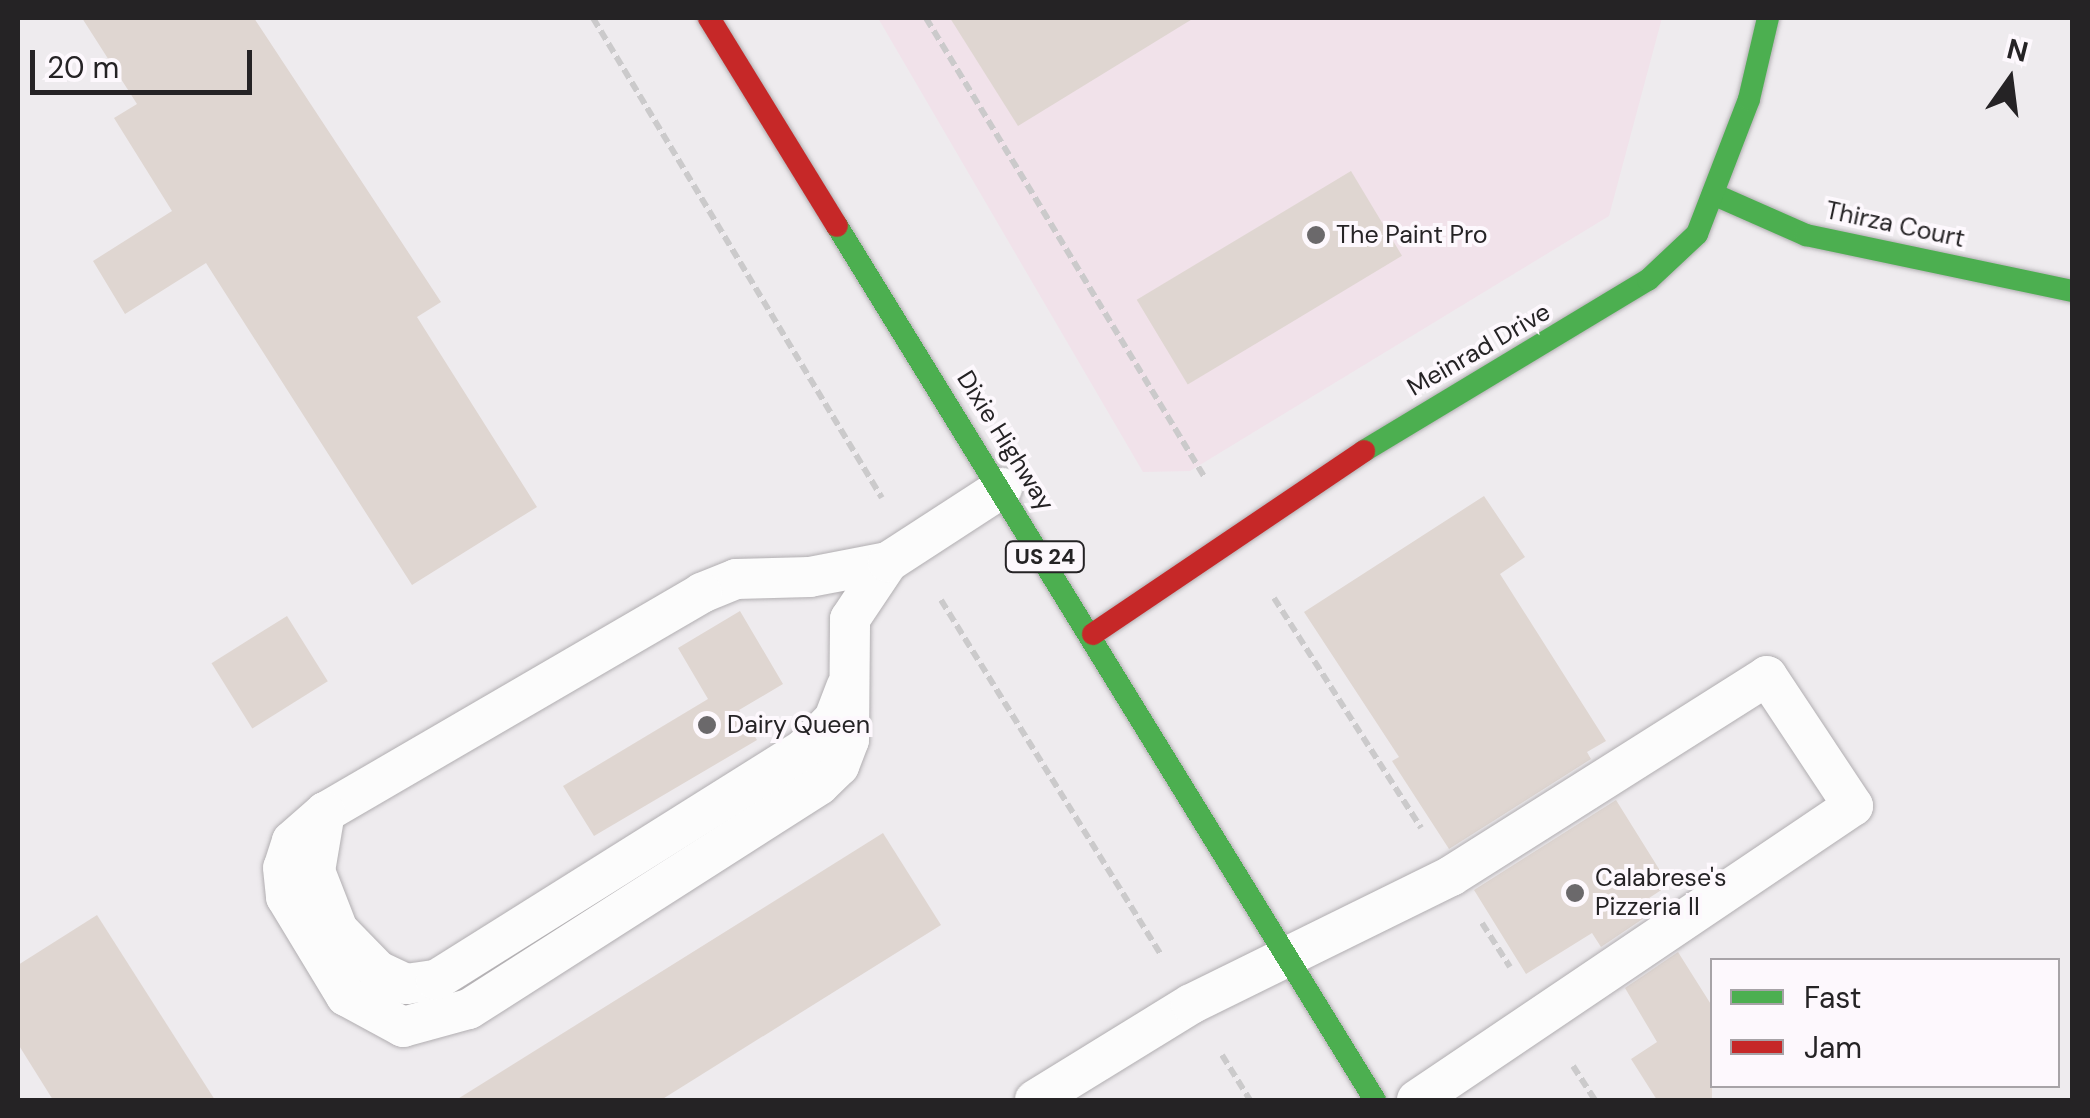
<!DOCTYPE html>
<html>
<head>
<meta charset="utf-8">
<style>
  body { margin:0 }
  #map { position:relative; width:2090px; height:1118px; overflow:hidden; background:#eeebee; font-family:"DM Sans",sans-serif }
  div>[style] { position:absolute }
  .commercial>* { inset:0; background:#f1e2ea }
  .building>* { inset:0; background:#dfd6d1; transform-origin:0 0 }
  .path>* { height:6px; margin-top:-3px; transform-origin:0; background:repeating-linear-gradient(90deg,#cbcacb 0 10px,transparent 0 15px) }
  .roads { filter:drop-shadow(0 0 2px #b1aeb1) drop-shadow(0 0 2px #b1aeb1) }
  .lane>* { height:40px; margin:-20px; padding:0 20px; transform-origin:20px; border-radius:20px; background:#fcfcfc }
  .fast>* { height:22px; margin:-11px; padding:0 11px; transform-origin:11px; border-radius:11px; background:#4caf50 }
  .jam>* { height:22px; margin:-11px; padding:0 11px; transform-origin:11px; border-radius:11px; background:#c62828 }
  .dots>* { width:28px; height:28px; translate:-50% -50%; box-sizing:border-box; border:5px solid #fdf8fd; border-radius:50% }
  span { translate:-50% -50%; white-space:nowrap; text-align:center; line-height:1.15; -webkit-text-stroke:8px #fdf8fd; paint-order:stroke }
  .shield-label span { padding:2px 8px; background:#fdf8fd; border:2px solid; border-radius:8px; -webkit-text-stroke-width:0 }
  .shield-label { font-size:22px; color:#252325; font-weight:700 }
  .street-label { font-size:25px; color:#252325 }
  .poi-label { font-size:25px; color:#252325 }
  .left { translate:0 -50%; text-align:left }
  .frame { position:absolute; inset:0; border:20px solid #252325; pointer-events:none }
  .legend { position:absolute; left:1710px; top:958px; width:350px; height:130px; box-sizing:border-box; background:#fdf8fd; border:2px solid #a7a3a7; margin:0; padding:12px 18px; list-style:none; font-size:30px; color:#252325 }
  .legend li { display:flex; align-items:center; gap:20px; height:50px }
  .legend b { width:50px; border:2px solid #a7a3a7 }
  .north { position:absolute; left:1960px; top:30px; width:100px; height:100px; -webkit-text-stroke:8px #fdf8fd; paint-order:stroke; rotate:14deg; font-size:28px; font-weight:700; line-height:40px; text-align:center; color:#252325 }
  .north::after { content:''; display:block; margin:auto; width:35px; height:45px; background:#252325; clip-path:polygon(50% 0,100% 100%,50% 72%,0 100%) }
  .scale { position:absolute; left:30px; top:50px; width:222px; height:45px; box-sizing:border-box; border:5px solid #252325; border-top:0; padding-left:12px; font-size:30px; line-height:35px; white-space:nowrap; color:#252325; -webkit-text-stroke:8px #fdf8fd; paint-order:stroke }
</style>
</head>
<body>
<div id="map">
  <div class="commercial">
    <div style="clip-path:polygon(878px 18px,1662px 18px,1609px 216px,1190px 471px,1143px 472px)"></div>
  </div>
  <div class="building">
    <div style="clip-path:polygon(82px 18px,254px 18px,441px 302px,417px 317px,537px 507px,412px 585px,206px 263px,125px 314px,93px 261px,172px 211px,114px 118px,137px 104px)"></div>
    <div style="clip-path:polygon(950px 18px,1194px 18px,1018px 126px)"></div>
    <div style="left:1351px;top:171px;width:99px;height:250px;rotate:59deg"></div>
    <div style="clip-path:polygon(1484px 496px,1525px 557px,1500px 574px,1606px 741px,1587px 752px,1591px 759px,1449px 849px,1392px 761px,1399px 757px,1304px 612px)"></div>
    <div style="clip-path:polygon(740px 611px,783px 684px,739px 710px,757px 740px,594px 836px,563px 786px,708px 699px,678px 648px)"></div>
    <div style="left:287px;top:616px;width:77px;height:89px;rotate:58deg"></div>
    <div style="clip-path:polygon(1616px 800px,1669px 885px,1646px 900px,1653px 912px,1601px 947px,1592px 933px,1526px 974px,1474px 890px)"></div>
    <div style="clip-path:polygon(883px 833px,941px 925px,661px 1100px,456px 1100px)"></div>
    <div style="clip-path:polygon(97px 915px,215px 1100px,53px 1100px,18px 1044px,18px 965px)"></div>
    <div style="clip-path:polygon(1678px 952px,1712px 1006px,1712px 1100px,1657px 1100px,1631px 1059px,1657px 1042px,1625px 988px)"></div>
  </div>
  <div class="path">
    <div style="left:593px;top:18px;width:560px;rotate:58.95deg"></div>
    <div style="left:926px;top:18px;width:538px;rotate:58.76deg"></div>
    <div style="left:1274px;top:598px;width:273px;rotate:57.4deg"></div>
    <div style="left:941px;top:600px;width:418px;rotate:58.2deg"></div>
    <div style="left:1482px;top:923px;width:52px;rotate:57.5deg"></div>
    <div style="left:1222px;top:1055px;width:53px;rotate:58.1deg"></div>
    <div style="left:1573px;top:1066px;width:40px;rotate:57.1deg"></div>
  </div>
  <div class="roads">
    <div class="lane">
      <div style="left:888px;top:562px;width:79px;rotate:169.1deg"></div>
      <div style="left:810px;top:577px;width:74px;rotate:178.5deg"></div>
      <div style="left:736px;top:579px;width:37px;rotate:158deg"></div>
      <div style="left:702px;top:593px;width:436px;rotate:149.8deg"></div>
      <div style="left:325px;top:812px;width:44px;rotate:138.7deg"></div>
      <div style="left:292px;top:841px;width:28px;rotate:108deg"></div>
      <div style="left:283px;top:868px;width:29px;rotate:84deg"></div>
      <div style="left:286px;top:897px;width:116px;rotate:58.8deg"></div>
      <div style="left:346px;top:996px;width:65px;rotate:28.5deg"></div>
      <div style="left:403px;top:1027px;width:68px;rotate:-15.3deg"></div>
      <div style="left:469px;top:1009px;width:416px;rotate:-32.6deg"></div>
      <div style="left:819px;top:785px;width:28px;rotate:-44deg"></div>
      <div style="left:839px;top:766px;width:28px;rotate:-69deg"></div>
      <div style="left:849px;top:740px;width:121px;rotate:-89.5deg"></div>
      <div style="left:850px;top:619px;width:69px;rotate:-56.3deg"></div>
      <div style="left:888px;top:562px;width:136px;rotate:-33deg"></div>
      <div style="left:325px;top:812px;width:60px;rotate:99.6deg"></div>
      <div style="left:315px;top:871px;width:63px;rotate:68.7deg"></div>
      <div style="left:338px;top:930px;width:57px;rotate:45.7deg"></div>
      <div style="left:378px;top:971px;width:31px;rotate:25deg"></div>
      <div style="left:406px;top:984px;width:30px;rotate:-8deg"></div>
      <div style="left:436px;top:980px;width:434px;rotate:-32.1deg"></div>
      <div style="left:804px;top:749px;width:42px;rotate:-45deg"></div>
      <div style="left:834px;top:719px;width:34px;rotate:-69deg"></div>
      <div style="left:1035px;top:1100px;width:183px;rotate:-31.6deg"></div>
      <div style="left:1191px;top:1004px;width:290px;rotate:-26.2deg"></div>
      <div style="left:1451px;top:876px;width:374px;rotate:-32.3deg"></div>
      <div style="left:1767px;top:676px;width:156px;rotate:56.5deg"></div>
      <div style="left:1853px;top:806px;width:526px;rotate:146.01deg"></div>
    </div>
    <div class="fast">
      <div style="left:1713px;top:194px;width:102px;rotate:23.8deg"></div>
      <div style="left:1806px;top:235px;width:272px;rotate:11.9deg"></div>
      <div style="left:837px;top:226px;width:1026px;rotate:58.39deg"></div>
      <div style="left:1364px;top:451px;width:332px;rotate:-31.1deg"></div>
      <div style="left:1648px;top:280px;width:67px;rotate:-43.2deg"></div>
      <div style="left:1697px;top:234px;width:145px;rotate:-68.9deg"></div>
      <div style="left:1749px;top:99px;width:83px;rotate:-76.8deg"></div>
    </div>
    <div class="jam">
      <div style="left:709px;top:18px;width:244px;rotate:58.4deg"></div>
      <div style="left:1093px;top:634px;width:327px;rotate:-34deg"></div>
    </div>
  </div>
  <div class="dots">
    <div style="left:1316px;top:235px;background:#6b696b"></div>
    <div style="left:707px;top:725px;background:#6b696b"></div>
    <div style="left:1575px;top:893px;background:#6b696b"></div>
  </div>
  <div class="shield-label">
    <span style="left:1045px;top:557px">US 24</span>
  </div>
  <div class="street-label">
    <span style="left:1895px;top:225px;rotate:12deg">Thirza Court</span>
    <span style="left:1479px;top:350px;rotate:-30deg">Meinrad Drive</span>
    <span style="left:1005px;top:441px;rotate:58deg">Dixie Highway</span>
  </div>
  <div class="poi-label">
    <span class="left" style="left:1336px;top:235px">The Paint Pro</span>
    <span class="left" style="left:727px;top:725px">Dairy Queen</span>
    <span class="left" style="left:1595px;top:893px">Calabrese's<br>Pizzeria II</span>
  </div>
  <div class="frame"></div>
  <ul class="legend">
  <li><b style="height:12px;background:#4caf50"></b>Fast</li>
  <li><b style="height:12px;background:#c62828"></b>Jam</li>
  </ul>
  <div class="north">N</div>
  <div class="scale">20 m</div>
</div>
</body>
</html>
